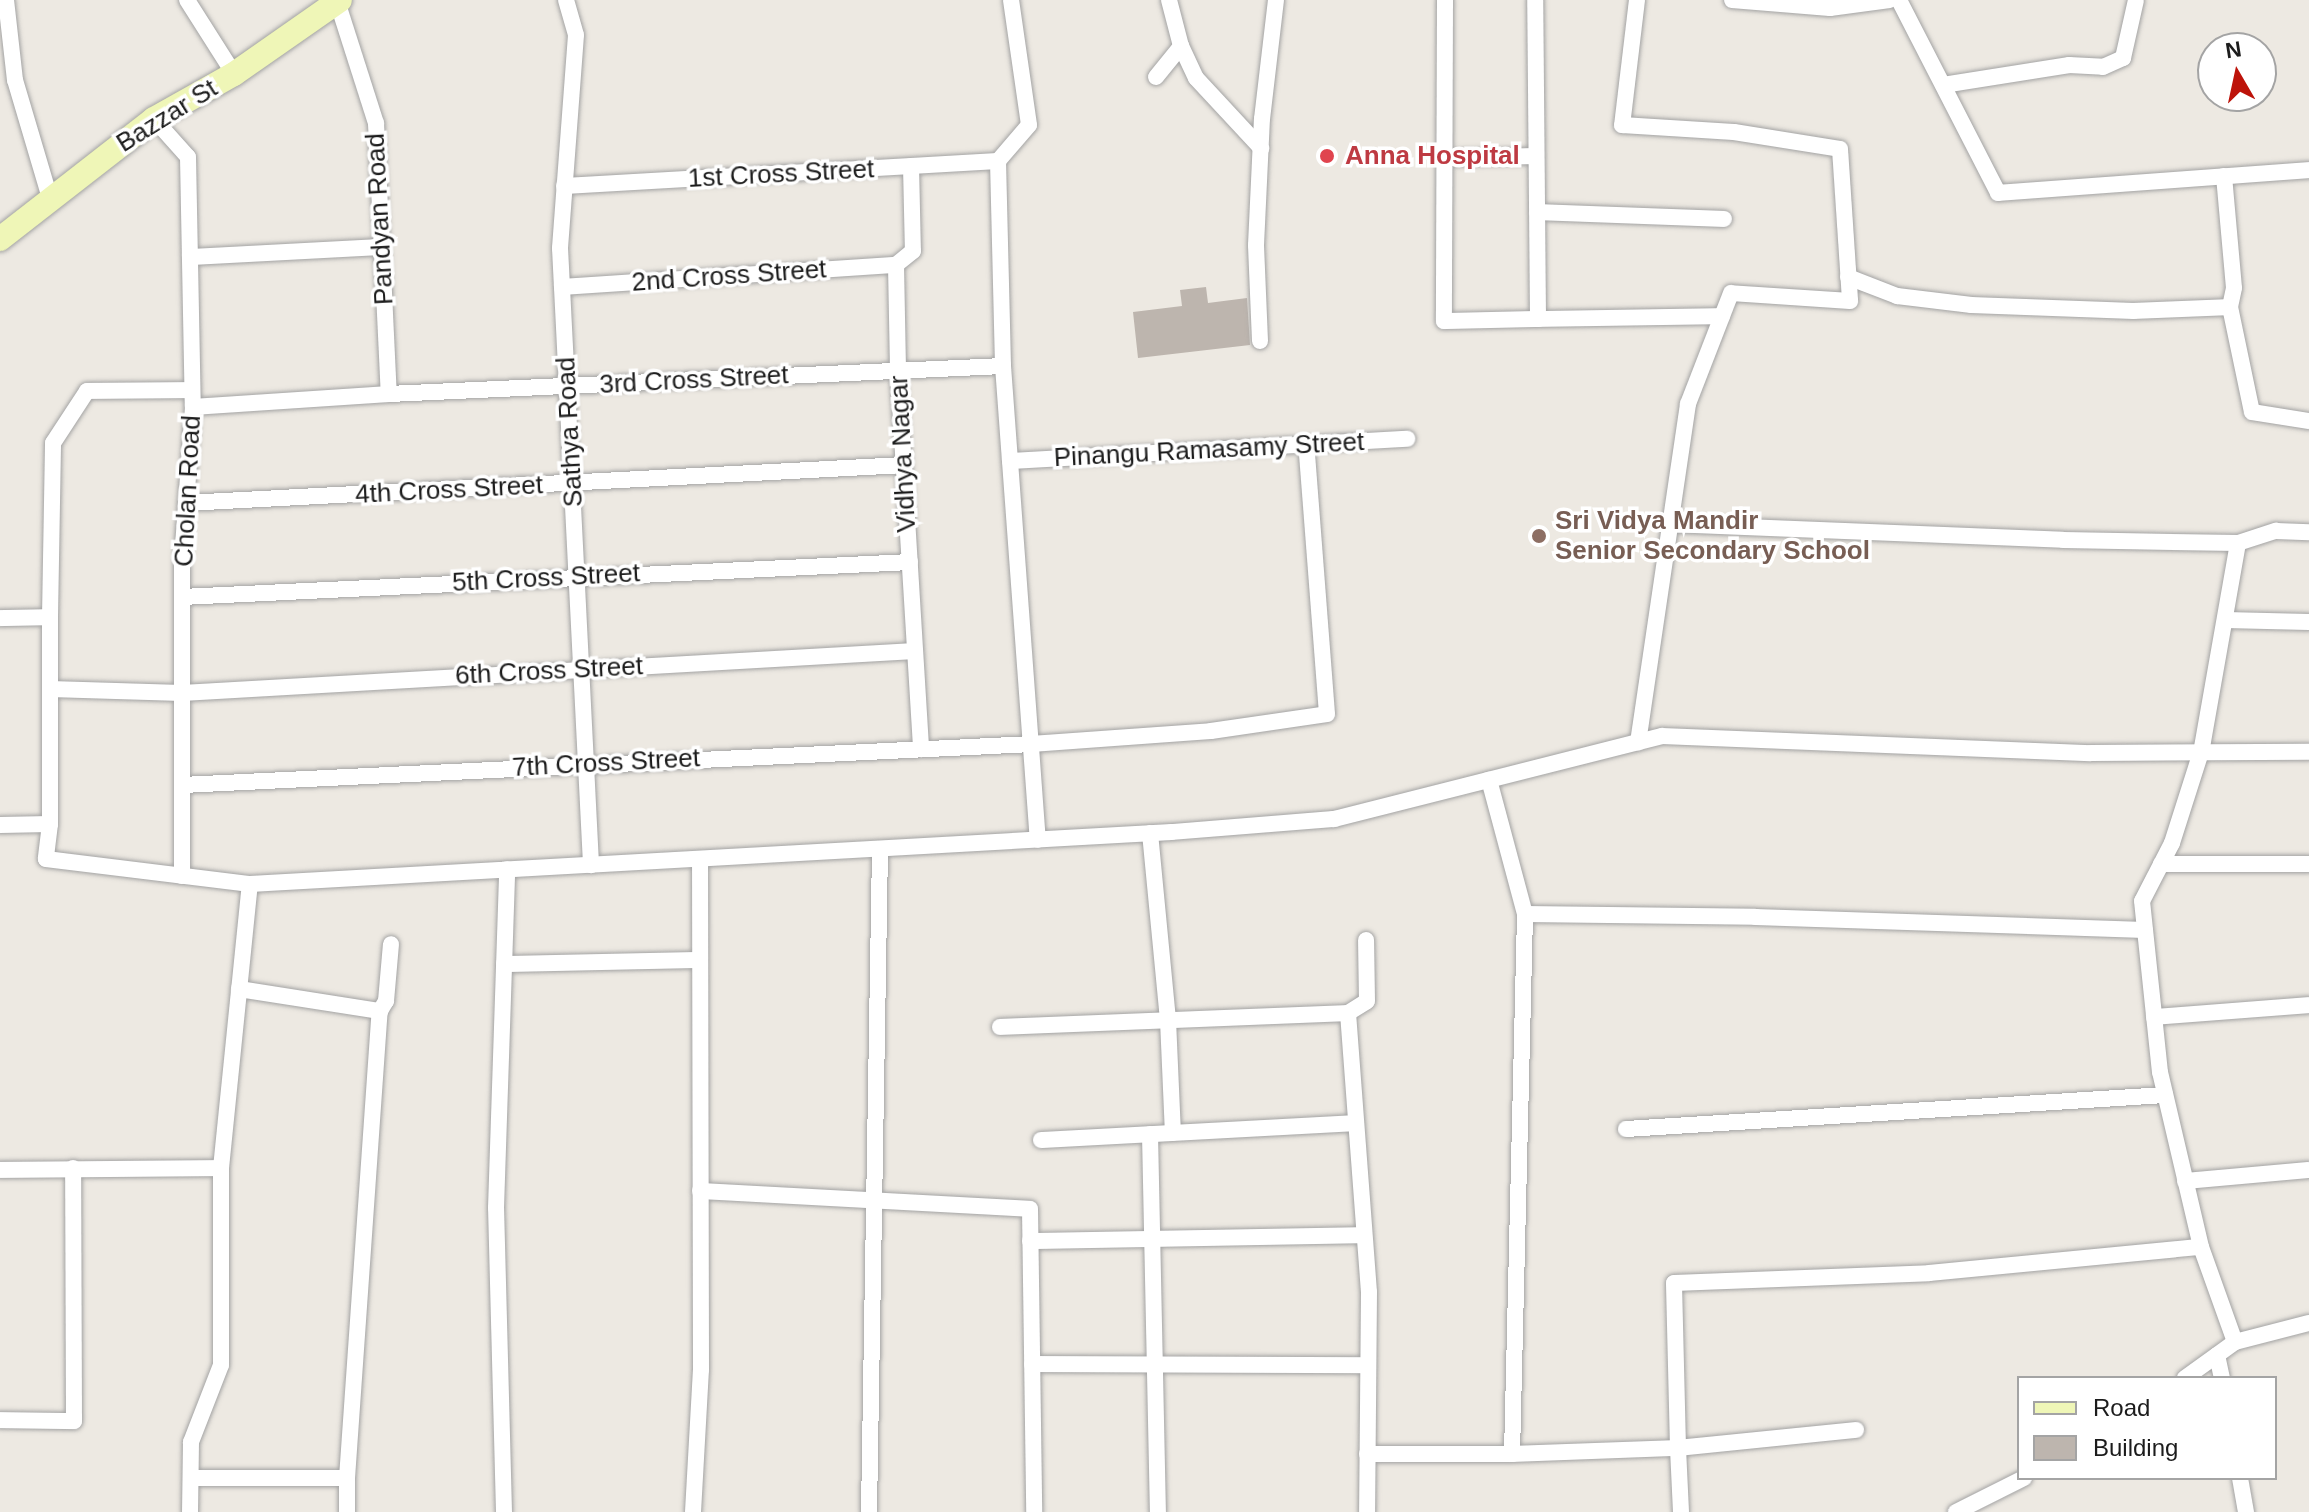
<!DOCTYPE html>
<html>
<head>
<meta charset="utf-8">
<style>
  body { margin:0 }
  #map { position:relative; width:2309px; height:1512px; overflow:hidden; background:#ede9e2; font-family:Helvetica,sans-serif }
  div>[style] { position:absolute }
  .building>* { inset:0; background:#bdb5ae }
  .roads { filter:drop-shadow(0 0 2px #a3a3a3) drop-shadow(0 0 2px #a3a3a3) }
  .street>* { height:16px; margin:-8px; padding:0 8px; transform-origin:8px; border-radius:8px; background:#fff }
  .secondary>* { height:24px; margin:-12px; padding:0 12px; transform-origin:12px; border-radius:12px; background:#eff6b7 }
  .dots>* { width:22px; height:22px; translate:-50% -50%; box-sizing:border-box; border:4px solid #fff; border-radius:50% }
  span { translate:-50% -50%; white-space:nowrap; text-align:center; line-height:1.15; -webkit-text-stroke:7px #fff; paint-order:stroke }
  .street-label { font-size:26px; color:#1c1c1c }
  .health-label { font-size:26px; color:#be3a42; font-weight:700 }
  .left { translate:0 -50%; text-align:left }
  .education-label { font-size:26px; color:#785e54; font-weight:700 }
  .legend { position:absolute; left:2017px; top:1376px; width:260px; height:104px; box-sizing:border-box; background:#fff; border:2px solid #a4a4a4; margin:0; padding:10px 14px; list-style:none; font-size:24px; color:#1c1c1c }
  .legend li { display:flex; align-items:center; gap:16px; height:40px }
  .legend b { width:40px; border:2px solid #a4a4a4 }
  .north { position:absolute; left:2197px; top:32px; width:80px; height:80px; box-sizing:border-box; background:#fff; border:2px solid #a4a4a4; border-radius:50%; rotate:351deg; font-size:22px; font-weight:700; line-height:32px; text-align:center; color:#1c1c1c }
  .north::after { content:''; display:block; margin:auto; width:28px; height:36px; background:#bd130a; clip-path:polygon(50% 0,100% 100%,50% 72%,0 100%) }
</style>
</head>
<body>
<div id="map">
  <div class="building">
    <div style="clip-path:polygon(1206px 287px,1208px 303px,1247px 298px,1250px 345px,1138px 358px,1133px 312px,1182px 306px,1180px 290px)"></div>
  </div>
  <div class="roads">
    <div class="street">
      <div style="left:6px;top:0;width:81px;rotate:83.6deg"></div>
      <div style="left:15px;top:80px;width:123px;rotate:73.5deg"></div>
      <div style="left:187px;top:0;width:88px;rotate:57.6deg"></div>
      <div style="left:566px;top:0;width:36px;rotate:74deg"></div>
      <div style="left:576px;top:35px;width:214px;rotate:94.3deg"></div>
      <div style="left:560px;top:248px;width:618px;rotate:87.12deg"></div>
      <div style="left:1011px;top:0;width:126px;rotate:81.8deg"></div>
      <div style="left:1029px;top:125px;width:48px;rotate:130.7deg"></div>
      <div style="left:998px;top:161px;width:205px;rotate:88.6deg"></div>
      <div style="left:1003px;top:366px;width:475px;rotate:85.8deg"></div>
      <div style="left:1169px;top:0;width:48px;rotate:75.4deg"></div>
      <div style="left:1181px;top:46px;width:35px;rotate:65deg"></div>
      <div style="left:1196px;top:78px;width:96px;rotate:47.1deg"></div>
      <div style="left:1445px;top:0;width:321px;rotate:90.2deg"></div>
      <div style="left:1444px;top:321px;width:94px;rotate:-1.2deg"></div>
      <div style="left:1538px;top:319px;width:319px;rotate:-90.5deg"></div>
      <div style="left:1637px;top:0;width:126px;rotate:96.8deg"></div>
      <div style="left:1622px;top:125px;width:112px;rotate:3.6deg"></div>
      <div style="left:1734px;top:132px;width:107px;rotate:9.1deg"></div>
      <div style="left:1840px;top:149px;width:152px;rotate:86.2deg"></div>
      <div style="left:1850px;top:301px;width:119px;rotate:-176.2deg"></div>
      <div style="left:1731px;top:293px;width:119px;rotate:111.2deg"></div>
      <div style="left:1688px;top:404px;width:342px;rotate:98.4deg"></div>
      <div style="left:1732px;top:0;width:98px;rotate:4.7deg"></div>
      <div style="left:1830px;top:8px;width:60px;rotate:-7.7deg"></div>
      <div style="left:1899px;top:0;width:217px;rotate:62.8deg"></div>
      <div style="left:1998px;top:193px;width:312px;rotate:-4.2deg"></div>
      <div style="left:337px;top:1px;width:128px;rotate:72.3deg"></div>
      <div style="left:376px;top:123px;width:271px;rotate:87.3deg"></div>
      <div style="left:1156px;top:77px;width:40px;rotate:-51deg"></div>
      <div style="left:1943px;top:85px;width:128px;rotate:-9deg"></div>
      <div style="left:2069px;top:65px;width:34px;rotate:3deg"></div>
      <div style="left:2103px;top:67px;width:22px;rotate:-24deg"></div>
      <div style="left:2123px;top:58px;width:59px;rotate:-77.4deg"></div>
      <div style="left:154px;top:119px;width:51px;rotate:48.2deg"></div>
      <div style="left:188px;top:157px;width:250px;rotate:88.9deg"></div>
      <div style="left:193px;top:407px;width:154px;rotate:94.1deg"></div>
      <div style="left:182px;top:561px;width:315px;rotate:90deg"></div>
      <div style="left:1445px;top:158px;width:91px;rotate:-1.3deg"></div>
      <div style="left:911px;top:166px;width:85px;rotate:88.7deg"></div>
      <div style="left:913px;top:251px;width:22px;rotate:141deg"></div>
      <div style="left:896px;top:265px;width:106px;rotate:88.9deg"></div>
      <div style="left:898px;top:371px;width:379px;rotate:86.5deg"></div>
      <div style="left:2224px;top:176px;width:112px;rotate:84.9deg"></div>
      <div style="left:2234px;top:288px;width:19px;rotate:102deg"></div>
      <div style="left:2230px;top:307px;width:107px;rotate:78.2deg"></div>
      <div style="left:2252px;top:412px;width:58px;rotate:9deg"></div>
      <div style="left:564px;top:186px;width:435px;rotate:-3.3deg"></div>
      <div style="left:1537px;top:212px;width:187px;rotate:2.1deg"></div>
      <div style="left:190px;top:257px;width:192px;rotate:-3deg"></div>
      <div style="left:1848px;top:277px;width:53px;rotate:21.2deg"></div>
      <div style="left:1897px;top:296px;width:75px;rotate:6.9deg"></div>
      <div style="left:1971px;top:305px;width:163px;rotate:2.1deg"></div>
      <div style="left:2134px;top:311px;width:96px;rotate:-2.4deg"></div>
      <div style="left:562px;top:287px;width:335px;rotate:-3.8deg"></div>
      <div style="left:1538px;top:319px;width:184px;rotate:-0.9deg"></div>
      <div style="left:1260px;top:341px;width:96px;rotate:-92.4deg"></div>
      <div style="left:1256px;top:245px;width:126px;rotate:-87.3deg"></div>
      <div style="left:1262px;top:119px;width:120px;rotate:-83.3deg"></div>
      <div style="left:193px;top:407px;width:196px;rotate:-3.8deg"></div>
      <div style="left:389px;top:394px;width:615px;rotate:-2.61deg"></div>
      <div style="left:1010px;top:461px;width:398px;rotate:-3.2deg"></div>
      <div style="left:186px;top:503px;width:718px;rotate:-3.03deg"></div>
      <div style="left:1670px;top:524px;width:393px;rotate:2.3deg"></div>
      <div style="left:2063px;top:540px;width:175px;rotate:1deg"></div>
      <div style="left:2238px;top:543px;width:212px;rotate:100deg"></div>
      <div style="left:2201px;top:752px;width:96px;rotate:107.7deg"></div>
      <div style="left:2172px;top:843px;width:65px;rotate:117.3deg"></div>
      <div style="left:2142px;top:901px;width:172px;rotate:84deg"></div>
      <div style="left:2160px;top:1072px;width:180px;rotate:76.8deg"></div>
      <div style="left:2201px;top:1247px;width:101px;rotate:70.3deg"></div>
      <div style="left:2235px;top:1342px;width:62px;rotate:144.2deg"></div>
      <div style="left:2238px;top:543px;width:40px;rotate:-18deg"></div>
      <div style="left:2276px;top:531px;width:33px;rotate:2deg"></div>
      <div style="left:182px;top:597px;width:729px;rotate:-2.75deg"></div>
      <div style="left:50px;top:617px;width:174px;rotate:-89deg"></div>
      <div style="left:53px;top:443px;width:62px;rotate:-56.8deg"></div>
      <div style="left:87px;top:391px;width:105px;rotate:-0.5deg"></div>
      <div style="left:0;top:618px;width:50px;rotate:-1.1deg"></div>
      <div style="left:50px;top:617px;width:207px;rotate:90deg"></div>
      <div style="left:50px;top:824px;width:50px;rotate:178.9deg"></div>
      <div style="left:2225px;top:620px;width:84px;rotate:1.4deg"></div>
      <div style="left:50px;top:689px;width:132px;rotate:1.7deg"></div>
      <div style="left:182px;top:693px;width:734px;rotate:-3.28deg"></div>
      <div style="left:182px;top:785px;width:850px;rotate:-2.76deg"></div>
      <div style="left:1031px;top:744px;width:180px;rotate:-4.1deg"></div>
      <div style="left:1211px;top:731px;width:117px;rotate:-8.3deg"></div>
      <div style="left:1327px;top:714px;width:271px;rotate:-94.4deg"></div>
      <div style="left:50px;top:824px;width:35px;rotate:97deg"></div>
      <div style="left:46px;top:859px;width:206px;rotate:7deg"></div>
      <div style="left:250px;top:884px;width:923px;rotate:-3.23deg"></div>
      <div style="left:1172px;top:832px;width:163px;rotate:-4.6deg"></div>
      <div style="left:1334px;top:819px;width:338px;rotate:-14.2deg"></div>
      <div style="left:1662px;top:736px;width:429px;rotate:2.3deg"></div>
      <div style="left:2091px;top:753px;width:218px;rotate:-0.3deg"></div>
      <div style="left:1150px;top:833px;width:188px;rotate:84.5deg"></div>
      <div style="left:1168px;top:1020px;width:113px;rotate:87.5deg"></div>
      <div style="left:2161px;top:864px;width:148px"></div>
      <div style="left:1525px;top:914px;width:230px;rotate:0.7deg"></div>
      <div style="left:1755px;top:917px;width:390px;rotate:1.9deg"></div>
      <div style="left:504px;top:964px;width:196px;rotate:-1.2deg"></div>
      <div style="left:239px;top:989px;width:143px;rotate:8.9deg"></div>
      <div style="left:1348px;top:1013px;width:22px;rotate:-32deg"></div>
      <div style="left:1367px;top:1001px;width:61px;rotate:-90.9deg"></div>
      <div style="left:2154px;top:1017px;width:155px;rotate:-4.4deg"></div>
      <div style="left:1000px;top:1027px;width:348px;rotate:-2.3deg"></div>
      <div style="left:1348px;top:1013px;width:280px;rotate:85.7deg"></div>
      <div style="left:1369px;top:1292px;width:220px;rotate:90.5deg"></div>
      <div style="left:1626px;top:1129px;width:540px;rotate:-3.61deg"></div>
      <div style="left:1150px;top:1134px;width:378px;rotate:88.8deg"></div>
      <div style="left:1041px;top:1140px;width:313px;rotate:-3.1deg"></div>
      <div style="left:221px;top:1168px;width:285px;rotate:-84.2deg"></div>
      <div style="left:0;top:1170px;width:221px;rotate:-0.5deg"></div>
      <div style="left:221px;top:1168px;width:197px;rotate:90deg"></div>
      <div style="left:221px;top:1365px;width:83px;rotate:111.3deg"></div>
      <div style="left:191px;top:1442px;width:70px;rotate:90.8deg"></div>
      <div style="left:2185px;top:1181px;width:124px;rotate:-5.1deg"></div>
      <div style="left:700px;top:1191px;width:330px;rotate:3.1deg"></div>
      <div style="left:1030px;top:1209px;width:303px;rotate:89.2deg"></div>
      <div style="left:1030px;top:1241px;width:334px;rotate:-1deg"></div>
      <div style="left:2235px;top:1342px;width:76px;rotate:-14.4deg"></div>
      <div style="left:2217px;top:1355px;width:24px;rotate:78deg"></div>
      <div style="left:1032px;top:1364px;width:336px;rotate:0.2deg"></div>
      <div style="left:0;top:1420px;width:74px;rotate:0.8deg"></div>
      <div style="left:74px;top:1421px;width:253px;rotate:-90.2deg"></div>
      <div style="left:1367px;top:1454px;width:145px"></div>
      <div style="left:1512px;top:1454px;width:540px;rotate:-88.62deg"></div>
      <div style="left:1525px;top:914px;width:139px;rotate:-105deg"></div>
      <div style="left:1512px;top:1454px;width:166px;rotate:-2.1deg"></div>
      <div style="left:1678px;top:1448px;width:165px;rotate:-91.4deg"></div>
      <div style="left:1674px;top:1283px;width:255px;rotate:-2.2deg"></div>
      <div style="left:1929px;top:1273px;width:273px;rotate:-5.5deg"></div>
      <div style="left:191px;top:1478px;width:156px"></div>
      <div style="left:347px;top:1478px;width:34px;rotate:90deg"></div>
      <div style="left:347px;top:1478px;width:468px;rotate:-86deg"></div>
      <div style="left:380px;top:1011px;width:12px;rotate:-59deg"></div>
      <div style="left:386px;top:1001px;width:57px;rotate:-85deg"></div>
      <div style="left:2240px;top:1478px;width:35px;rotate:80deg"></div>
      <div style="left:504px;top:1512px;width:304px;rotate:-91.5deg"></div>
      <div style="left:496px;top:1208px;width:339px;rotate:-88.1deg"></div>
      <div style="left:693px;top:1512px;width:142px;rotate:-86.8deg"></div>
      <div style="left:701px;top:1370px;width:511px;rotate:-90.11deg"></div>
      <div style="left:869px;top:1512px;width:663px;rotate:-89.05deg"></div>
      <div style="left:1681px;top:1512px;width:64px;rotate:-92.7deg"></div>
      <div style="left:1678px;top:1448px;width:179px;rotate:-5.8deg"></div>
      <div style="left:1956px;top:1512px;width:76px;rotate:-26.6deg"></div>
    </div>
    <div class="secondary">
      <div style="left:0;top:239px;width:195px;rotate:-37.9deg"></div>
      <div style="left:154px;top:119px;width:92px;rotate:-29.4deg"></div>
      <div style="left:234px;top:74px;width:129px;rotate:-34.9deg"></div>
    </div>
  </div>
  <div class="dots">
    <div style="left:1327px;top:156px;background:#e0444e"></div>
    <div style="left:1539px;top:536px;background:#8d6e63"></div>
  </div>
  <div class="street-label">
    <span style="left:167px;top:116px;rotate:-32deg">Bazzar St</span>
    <span style="left:781px;top:174px;rotate:-3deg">1st Cross Street</span>
    <span style="left:380px;top:219px;rotate:-93deg">Pandyan Road</span>
    <span style="left:729px;top:276px;rotate:-4deg">2nd Cross Street</span>
    <span style="left:694px;top:380px;rotate:-3deg">3rd Cross Street</span>
    <span style="left:570px;top:432px;rotate:-93deg">Sathya Road</span>
    <span style="left:1209px;top:450px;rotate:-3deg">Pinangu Ramasamy Street</span>
    <span style="left:903px;top:454px;rotate:-93deg">Vidhya Nagar</span>
    <span style="left:449px;top:490px;rotate:-3deg">4th Cross Street</span>
    <span style="left:188px;top:491px;rotate:-87deg">Cholan Road</span>
    <span style="left:546px;top:578px;rotate:-3deg">5th Cross Street</span>
    <span style="left:549px;top:671px;rotate:-3deg">6th Cross Street</span>
    <span style="left:606px;top:763px;rotate:-3deg">7th Cross Street</span>
  </div>
  <div class="health-label">
    <span class="left" style="left:1345px;top:156px">Anna Hospital</span>
  </div>
  <div class="education-label">
    <span class="left" style="left:1555px;top:536px">Sri Vidya Mandir<br>Senior Secondary School</span>
  </div>
  <ul class="legend">
  <li><b style="height:10px;background:#eff6b7"></b>Road</li>
  <li><b style="height:22px;background:#bdb5ae"></b>Building</li>
  </ul>
  <div class="north">N</div>
</div>
</body>
</html>
